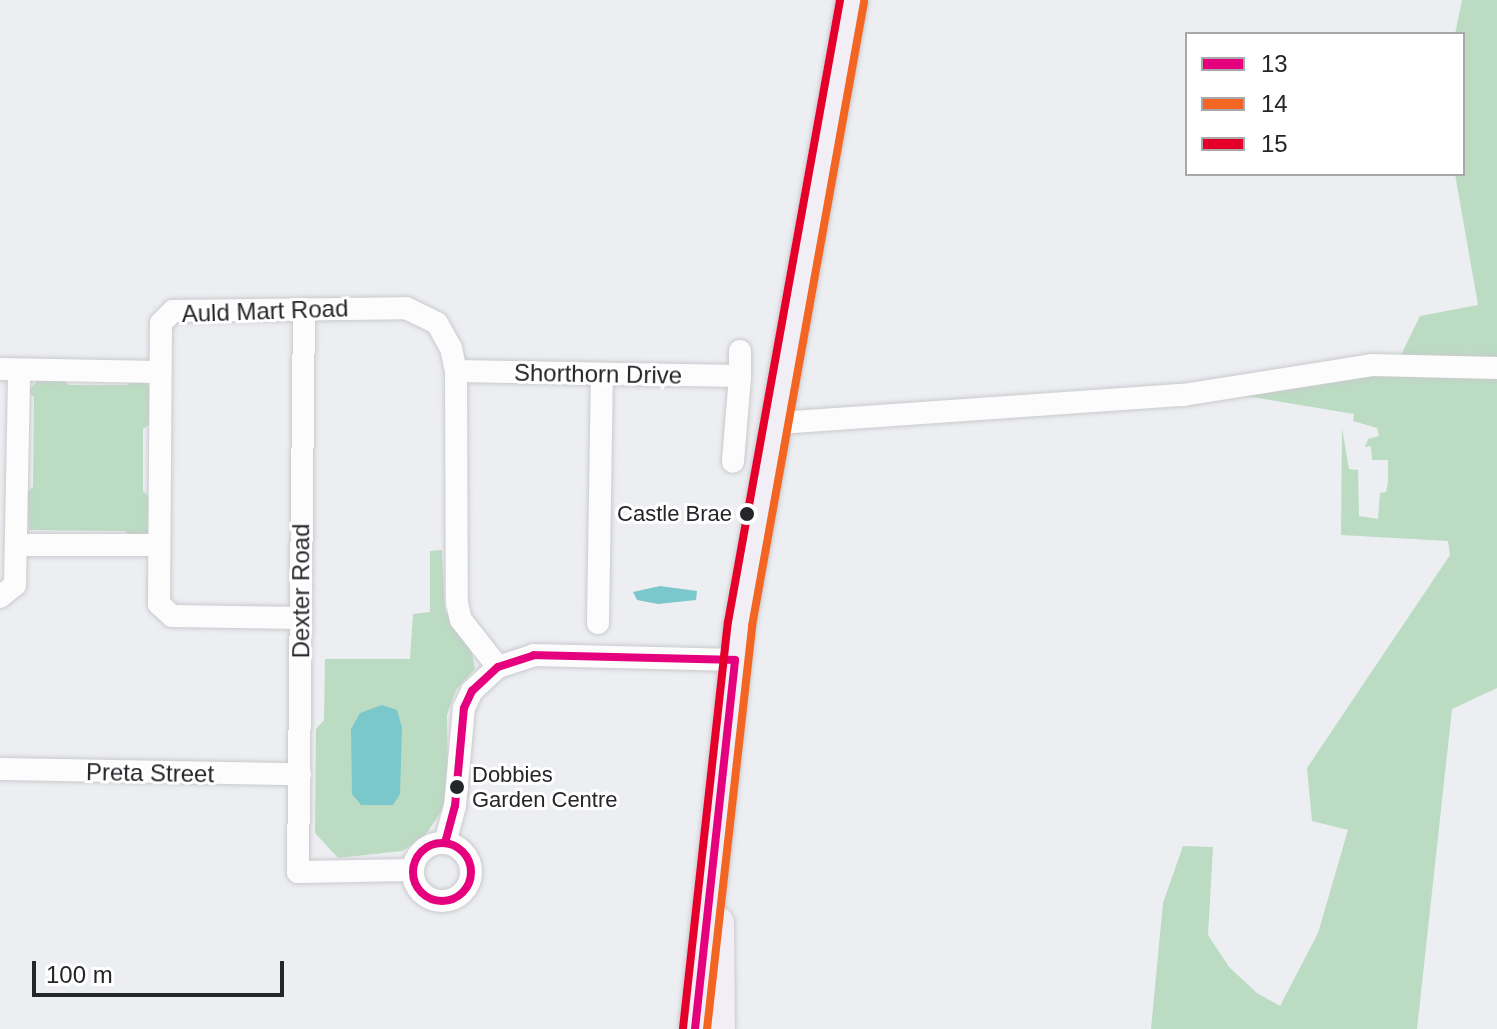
<!DOCTYPE html>
<html>
<head>
<meta charset="utf-8">
<style>
  body { margin:0 }
  #map { position:relative; width:1497px; height:1029px; overflow:hidden; background:#edeef2; font-family:Helvetica,sans-serif }
  div>[style] { position:absolute }
  .green>* { inset:0; background:#bcdbc3 }
  .water>* { inset:0; background:#7ac8cc }
  .roads { filter:drop-shadow(0 0 2px #c9cacd) drop-shadow(0 0 2px #c9cacd) }
  .minor>* { height:22px; margin:-11px; padding:0 11px; transform-origin:11px; border-radius:11px; background:#fcfcfd }
  .minor>.ring { margin:-11px; padding:0; box-sizing:content-box; background:none; border:22px solid #fcfcfd; border-radius:50% }
  .highway>* { height:32px; margin:-16px; padding:0 16px; transform-origin:16px; border-radius:16px; background:#f1eff5 }
  .bus-1>* { height:8px; margin:-4px; padding:0 4px; transform-origin:4px; border-radius:4px; background:#e5007d }
  .bus-1>.ring { margin:-4px; padding:0; box-sizing:content-box; background:none; border:8px solid #e5007d; border-radius:50% }
  .bus-2>* { height:8px; margin:-4px; padding:0 4px; transform-origin:4px; border-radius:4px; background:#f26522 }
  .bus-3>* { height:8px; margin:-4px; padding:0 4px; transform-origin:4px; border-radius:4px; background:#e4002b }
  .dots>* { width:22px; height:22px; translate:-50% -50%; box-sizing:border-box; border:4px solid #fff; border-radius:50% }
  span { translate:-50% -50%; white-space:nowrap; text-align:center; line-height:1.15; -webkit-text-stroke:6px #fff; paint-order:stroke }
  .bus-label { font-size:22px; color:#252629 }
  .right { translate:-100% -50%; text-align:right }
  .left { translate:0 -50%; text-align:left }
  .street-label { font-size:24px; color:#252629 }
  .legend { position:absolute; left:1185px; top:32px; width:280px; height:144px; box-sizing:border-box; background:#fff; border:2px solid #a8a8a9; margin:0; padding:10px 14px; list-style:none; font-size:24px; color:#252629 }
  .legend li { display:flex; align-items:center; gap:16px; height:40px }
  .legend b { width:40px; border:2px solid #a8a8a9 }
  .scale { position:absolute; left:32px; top:961px; width:252px; height:36px; box-sizing:border-box; border:4px solid #252629; border-top:0; padding-left:10px; font-size:24px; line-height:28px; white-space:nowrap; color:#252629; -webkit-text-stroke:6px #fff; paint-order:stroke }
</style>
</head>
<body>
<div id="map">
  <div class="green">
    <div style="clip-path:polygon(1462px 0,1497px 0,1497px 363px,1400px 357px,1420px 316px,1478px 305px,1455px 174px,1463px 174px,1463px 34px,1455px 34px)"></div>
    <div style="clip-path:polygon(1377px 369px,1497px 372px,1497px 688px,1452px 709px,1417px 1029px,1151px 1029px,1163px 903px,1183px 846px,1213px 847px,1208px 935px,1229px 967px,1257px 993px,1280px 1006px,1318px 933px,1348px 830px,1312px 821px,1307px 768px,1450px 555px,1448px 541px,1341px 535px,1342px 428px,1349px 469px,1358px 470px,1359px 516px,1378px 519px,1380px 493px,1386px 492px,1388px 482px,1388px 460px,1372px 460px,1371px 446px,1365px 447px,1368px 439px,1379px 436px,1377px 428px,1353px 421px,1354px 414px,1234px 394px)"></div>
    <div style="clip-path:polygon(41px 377px,61px 378px,69px 385px,127px 385px,135px 379px,154px 388px,153px 422px,143px 429px,143px 491px,152px 500px,151px 531px,134px 539px,125px 531px,29px 530px,26px 493px,33px 487px,34px 397px,27px 392px)"></div>
    <div style="clip-path:polygon(442px 550px,445px 611px,472px 652px,475px 669px,456px 690px,447px 715px,448px 790px,441px 812px,424px 837px,402px 851px,338px 858px,315px 833px,316px 729px,324px 720px,325px 659px,410px 659px,413px 614px,430px 612px,430px 551px)"></div>
  </div>
  <div class="water">
    <div style="clip-path:polygon(660px 586px,697px 591px,696px 600px,658px 604px,637px 600px,633px 592px)"></div>
    <div style="clip-path:polygon(382px 705px,397px 710px,402px 728px,400px 794px,393px 805px,361px 805px,352px 794px,351px 729px,360px 713px)"></div>
  </div>
  <div class="roads">
    <div class="minor">
      <div style="left:304px;top:309px;width:563px;rotate:90.61deg"></div>
      <div style="left:298px;top:872px;width:115px;rotate:-1deg"></div>
      <div style="left:0;top:369px;width:160px;rotate:1.1deg"></div>
      <div style="left:456px;top:371px;width:284px;rotate:1deg"></div>
      <div style="left:740px;top:376px;width:86px;rotate:94.7deg"></div>
      <div style="left:740px;top:376px;width:25px;rotate:-90deg"></div>
      <div style="left:779px;top:423px;width:405px;rotate:-4deg"></div>
      <div style="left:1183px;top:395px;width:191px;rotate:-9deg"></div>
      <div style="left:1372px;top:365px;width:125px;rotate:1.4deg"></div>
      <div style="left:16px;top:545px;width:143px"></div>
      <div style="left:0;top:597px;width:19px;rotate:-39deg"></div>
      <div style="left:15px;top:585px;width:215px;rotate:-88.9deg"></div>
      <div style="left:301px;top:618px;width:129px;rotate:-179.1deg"></div>
      <div style="left:172px;top:616px;width:18px;rotate:-137deg"></div>
      <div style="left:159px;top:604px;width:281px;rotate:-89.6deg"></div>
      <div style="left:161px;top:323px;width:17px;rotate:-45deg"></div>
      <div style="left:173px;top:311px;width:233px;rotate:-0.7deg"></div>
      <div style="left:406px;top:308px;width:34px;rotate:26deg"></div>
      <div style="left:437px;top:323px;width:29px;rotate:61deg"></div>
      <div style="left:451px;top:348px;width:24px;rotate:78deg"></div>
      <div style="left:456px;top:371px;width:232px;rotate:89.8deg"></div>
      <div style="left:457px;top:603px;width:17px;rotate:77deg"></div>
      <div style="left:461px;top:620px;width:60px;rotate:51.8deg"></div>
      <div style="left:598px;top:623px;width:248px;rotate:-89.1deg"></div>
      <div style="left:0;top:769px;width:300px;rotate:1deg"></div>
      <div style="left:445px;top:843px;width:38px;rotate:-75deg"></div>
      <div style="left:455px;top:806px;width:98px;rotate:-84.8deg"></div>
      <div style="left:464px;top:708px;width:19px;rotate:-65deg"></div>
      <div style="left:472px;top:691px;width:35px;rotate:-43deg"></div>
      <div style="left:498px;top:667px;width:38px;rotate:-18deg"></div>
      <div style="left:534px;top:655px;width:201px;rotate:1.4deg"></div>
      <div class="ring" style="left:413px;top:843px;width:36px;height:36px"></div>
    </div>
    <div class="highway">
      <div style="left:718px;top:923px;width:106px;rotate:89.5deg"></div>
      <div style="left:695px;top:1029px;width:407px;rotate:-83.7deg"></div>
      <div style="left:740px;top:624px;width:634px;rotate:-79.82deg"></div>
    </div>
  </div>
  <div class="bus-1">
    <div style="left:445px;top:843px;width:38px;rotate:-75deg"></div>
    <div style="left:455px;top:806px;width:98px;rotate:-84.8deg"></div>
    <div style="left:464px;top:708px;width:19px;rotate:-65deg"></div>
    <div style="left:472px;top:691px;width:35px;rotate:-43deg"></div>
    <div style="left:498px;top:667px;width:38px;rotate:-18deg"></div>
    <div style="left:534px;top:655px;width:201px;rotate:1.4deg"></div>
    <div class="ring" style="left:413px;top:843px;width:50px;height:50px"></div>
    <div style="left:695px;top:1029px;width:371px;rotate:-83.8deg"></div>
  </div>
  <div class="bus-2">
    <div style="left:707px;top:1029px;width:406px;rotate:-83.6deg"></div>
    <div style="left:752px;top:626px;width:634px;rotate:-79.82deg"></div>
  </div>
  <div class="bus-3">
    <div style="left:683px;top:1028px;width:408px;rotate:-83.7deg"></div>
    <div style="left:728px;top:622px;width:632px;rotate:-79.79deg"></div>
  </div>
  <div class="dots">
    <div style="left:747px;top:514px;background:#252629"></div>
    <div style="left:457px;top:787px;background:#252629"></div>
  </div>
  <div class="bus-label">
    <span class="right" style="left:732px;top:514px">Castle Brae</span>
    <span class="left" style="left:472px;top:787px">Dobbies<br>Garden Centre</span>
  </div>
  <div class="street-label">
    <span style="left:265px;top:311px;rotate:-2deg">Auld Mart Road</span>
    <span style="left:598px;top:374px;rotate:1deg">Shorthorn Drive</span>
    <span style="left:301px;top:591px;rotate:-90deg">Dexter Road</span>
    <span style="left:150px;top:773px;rotate:1deg">Preta Street</span>
  </div>
  <ul class="legend">
  <li><b style="height:10px;background:#e5007d"></b>13</li>
  <li><b style="height:10px;background:#f26522"></b>14</li>
  <li><b style="height:10px;background:#e4002b"></b>15</li>
  </ul>
  <div class="scale">100 m</div>
</div>
</body>
</html>
